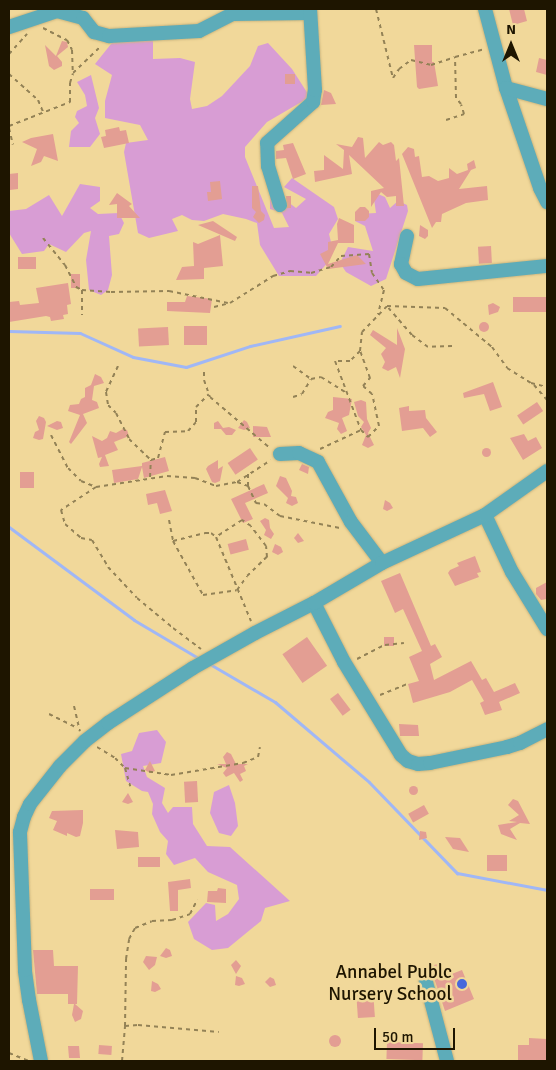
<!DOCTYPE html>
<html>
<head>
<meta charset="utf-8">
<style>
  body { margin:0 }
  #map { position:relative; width:556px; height:1070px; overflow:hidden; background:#f1d89a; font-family:Signika,sans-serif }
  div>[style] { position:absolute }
  .green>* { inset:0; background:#d89dd4 }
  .stream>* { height:3px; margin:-1.5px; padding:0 1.5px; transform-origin:1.5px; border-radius:1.5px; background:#a0b7f6 }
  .building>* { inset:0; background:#e39e93; transform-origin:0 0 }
  .round { border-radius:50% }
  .path>* { height:2px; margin-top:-1px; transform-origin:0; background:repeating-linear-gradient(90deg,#938256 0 4px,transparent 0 8px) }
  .roads { filter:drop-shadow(0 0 1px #cbb57e) drop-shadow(0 0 1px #cbb57e) }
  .minor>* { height:14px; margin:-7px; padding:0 7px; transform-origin:7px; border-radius:7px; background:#5dacb9 }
  .dots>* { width:14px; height:14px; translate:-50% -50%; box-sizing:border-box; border:2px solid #f1d89a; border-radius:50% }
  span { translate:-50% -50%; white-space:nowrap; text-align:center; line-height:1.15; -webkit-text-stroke:5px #f1d89a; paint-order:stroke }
  .poi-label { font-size:19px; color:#1e1500 }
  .right { translate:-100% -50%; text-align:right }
  .frame { position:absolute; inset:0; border:10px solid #1e1500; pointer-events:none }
  .north { position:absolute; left:486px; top:20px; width:50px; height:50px; -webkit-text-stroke:4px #f1d89a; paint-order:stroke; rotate:0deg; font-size:14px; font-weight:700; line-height:20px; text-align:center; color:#1e1500 }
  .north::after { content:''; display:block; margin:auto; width:18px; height:22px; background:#1e1500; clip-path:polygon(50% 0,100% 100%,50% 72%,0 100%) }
  .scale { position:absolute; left:374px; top:1028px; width:81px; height:22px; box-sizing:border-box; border:2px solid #1e1500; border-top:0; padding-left:6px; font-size:15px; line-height:18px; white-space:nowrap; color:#1e1500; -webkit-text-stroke:4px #f1d89a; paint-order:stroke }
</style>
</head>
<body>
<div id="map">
  <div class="green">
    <div style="clip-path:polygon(153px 31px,153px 59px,180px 58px,195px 62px,190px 99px,192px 109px,207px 106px,222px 96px,250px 66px,258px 46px,268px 43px,292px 69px,310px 97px,267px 122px,245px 147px,245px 157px,274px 228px,289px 227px,282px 213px,270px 209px,270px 194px,280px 196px,296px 208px,306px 199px,284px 187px,292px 178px,334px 207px,338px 219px,329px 234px,331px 242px,330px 260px,316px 276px,279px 276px,260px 245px,257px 223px,246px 219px,223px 214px,204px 221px,192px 220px,182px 215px,172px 219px,178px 231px,149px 238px,138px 233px,124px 152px,126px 143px,148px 140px,140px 125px,105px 118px,105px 101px,112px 75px,95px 64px,119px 34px)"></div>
    <div style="clip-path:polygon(91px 75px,99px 108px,95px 118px,100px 134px,90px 147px,69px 147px,71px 131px,79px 123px,75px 117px,77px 111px,87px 106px,85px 95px,77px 82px)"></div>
    <div style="clip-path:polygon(80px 184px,100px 187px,100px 201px,90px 208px,98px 214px,119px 213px,124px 223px,119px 234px,109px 236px,112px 275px,108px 290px,101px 295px,89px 290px,86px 260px,91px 231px,84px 233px,66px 252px,49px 244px,44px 251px,22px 254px,9px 233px,9px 211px,26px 209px,49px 195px,62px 216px)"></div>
    <div style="clip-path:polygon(373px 192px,385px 197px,390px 208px,398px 201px,407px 205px,408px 211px,386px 279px,371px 286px,346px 272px,340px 263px,348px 247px,373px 251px,365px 226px,355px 221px,358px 214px,376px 213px)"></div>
    <div style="clip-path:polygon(157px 730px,166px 742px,161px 763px,143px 766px,147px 777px,165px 788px,162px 803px,168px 813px,173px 807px,192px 807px,193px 824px,207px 846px,230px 847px,290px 901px,265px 908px,261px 921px,228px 948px,212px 950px,194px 939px,188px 922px,206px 903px,215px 905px,216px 921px,228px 914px,239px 899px,237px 885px,208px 872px,195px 858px,174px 865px,166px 854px,168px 841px,160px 832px,152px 814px,153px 804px,148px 792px,142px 791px,126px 781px,121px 754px,132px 751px,139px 733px)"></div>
    <div style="clip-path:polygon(229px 785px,235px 803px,238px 826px,231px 836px,219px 833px,210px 813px,214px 792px)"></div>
  </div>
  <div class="stream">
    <div style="left:9px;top:331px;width:71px;rotate:1.6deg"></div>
    <div style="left:80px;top:333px;width:58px;rotate:24.4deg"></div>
    <div style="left:133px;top:357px;width:54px;rotate:10.7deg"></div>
    <div style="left:186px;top:367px;width:67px;rotate:-18.2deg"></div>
    <div style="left:250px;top:346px;width:92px;rotate:-12.5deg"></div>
    <div style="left:9px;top:527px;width:156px;rotate:36.6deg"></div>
    <div style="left:134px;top:620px;width:77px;rotate:30.6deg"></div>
    <div style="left:208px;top:663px;width:78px;rotate:30.2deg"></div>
    <div style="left:275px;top:702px;width:123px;rotate:40.4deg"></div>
    <div style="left:369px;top:782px;width:127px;rotate:46deg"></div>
    <div style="left:457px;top:873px;width:92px;rotate:10.7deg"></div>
  </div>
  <div class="building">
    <div style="clip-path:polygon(509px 9px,524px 9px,527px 21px,513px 25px)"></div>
    <div style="clip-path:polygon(62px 41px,67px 42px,68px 47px,57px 56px,62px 62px,62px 66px,54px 70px,49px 66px,45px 45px,56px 56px)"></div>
    <div style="clip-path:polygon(414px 45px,432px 45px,432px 62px,434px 62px,438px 86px,419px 89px,417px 87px)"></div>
    <div style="clip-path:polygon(539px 58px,547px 60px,547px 75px,536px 72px)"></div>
    <div style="left:285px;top:74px;width:10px;height:10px"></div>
    <div style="clip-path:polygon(324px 90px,331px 93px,336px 104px,321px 105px)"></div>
    <div style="clip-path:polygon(119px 127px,120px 131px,126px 130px,129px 143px,104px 148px,101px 137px,106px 136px,105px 130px)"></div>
    <div style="clip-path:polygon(53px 134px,58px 161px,44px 156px,41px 162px,31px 166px,37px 149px,22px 142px,31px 138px)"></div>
    <div style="clip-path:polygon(358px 137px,363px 138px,365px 158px,379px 142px,383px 145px,391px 142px,394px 145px,396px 161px,399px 158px,404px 206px,396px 206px,396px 196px,387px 197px,381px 192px,371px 207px,371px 191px,384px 188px,349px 155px,352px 174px,315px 182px,314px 171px,324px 170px,324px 155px,343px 169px,344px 150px,336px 144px,352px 147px)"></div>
    <div style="clip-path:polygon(293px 143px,306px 174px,293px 179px,286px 158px,276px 159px,276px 151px,284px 150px,283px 145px)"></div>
    <div style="clip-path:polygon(408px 147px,414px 149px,415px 157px,419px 156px,422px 177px,429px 176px,438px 181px,449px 178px,449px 168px,457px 174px,468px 170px,467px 164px,474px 160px,476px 168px,471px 170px,459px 189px,487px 186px,488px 200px,466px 203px,442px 214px,441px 222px,436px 222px,432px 228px,402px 154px)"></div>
    <div style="clip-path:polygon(18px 173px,18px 189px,10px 190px,9px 174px)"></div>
    <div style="clip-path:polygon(220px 181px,222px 199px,208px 201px,207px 192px,211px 192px,210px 182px)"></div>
    <div style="clip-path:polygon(252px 186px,258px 186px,261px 211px,265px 215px,264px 220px,259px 223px,253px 217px,256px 212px,252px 208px)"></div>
    <div style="clip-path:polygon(117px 193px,132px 204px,129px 206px,140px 218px,117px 218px,117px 204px,109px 205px)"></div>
    <div style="left:286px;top:196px;width:5px;height:12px"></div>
    <div style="clip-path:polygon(360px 207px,365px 207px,369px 211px,369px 217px,365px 221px,355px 221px,355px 212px)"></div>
    <div style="clip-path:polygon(339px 218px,354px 225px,354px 243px,338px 243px,328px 264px,357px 255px,366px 264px,328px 269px,320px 254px,328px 250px,328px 242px,338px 240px,337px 224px)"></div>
    <div style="clip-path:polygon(213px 221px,237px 237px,235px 241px,198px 225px)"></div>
    <div style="clip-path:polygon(420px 225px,428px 230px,428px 236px,425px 239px,419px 236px)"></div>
    <div style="clip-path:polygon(220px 235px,223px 266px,204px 268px,204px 279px,176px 280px,182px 267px,194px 266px,193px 242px,198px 244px)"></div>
    <div style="left:491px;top:246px;width:17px;height:13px;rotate:87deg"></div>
    <div style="left:18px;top:257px;width:18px;height:12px"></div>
    <div style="left:71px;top:274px;width:9px;height:14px"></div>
    <div style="clip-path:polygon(68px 283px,71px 304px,67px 305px,68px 314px,63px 315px,64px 319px,51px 321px,50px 317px,46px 316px,9px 322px,9px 302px,19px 301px,20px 305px,39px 303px,36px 288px)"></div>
    <div style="clip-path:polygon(187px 296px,212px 299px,210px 313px,167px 311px,167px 302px,185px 302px)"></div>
    <div style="left:547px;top:297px;width:15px;height:34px;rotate:90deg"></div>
    <div style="clip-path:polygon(493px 303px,500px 307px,498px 312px,489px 315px,488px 305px)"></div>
    <div class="round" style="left:479px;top:322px;width:10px;height:10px"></div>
    <div style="left:207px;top:326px;width:19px;height:23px;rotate:90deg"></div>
    <div style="left:168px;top:327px;width:18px;height:30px;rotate:87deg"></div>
    <div style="clip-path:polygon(397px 328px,405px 349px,400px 378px,396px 367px,388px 371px,382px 368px,385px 362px,381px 354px,386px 348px,370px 335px,373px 330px,397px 345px)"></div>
    <div style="clip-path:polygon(95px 374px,101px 377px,104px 383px,94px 386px,92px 400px,97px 402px,99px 408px,83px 414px,87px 423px,71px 444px,69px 442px,80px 415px,68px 411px,70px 405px,79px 404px,81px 399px,85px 397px,85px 388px,91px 385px)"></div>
    <div style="clip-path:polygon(493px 382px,502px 407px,490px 411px,484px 394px,464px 398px,463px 393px)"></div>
    <div style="clip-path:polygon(333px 397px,352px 399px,349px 415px,342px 418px,347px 431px,341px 434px,337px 429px,339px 423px,325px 418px,328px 412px,333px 410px)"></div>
    <div style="clip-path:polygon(361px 400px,366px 402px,367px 419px,371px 428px,368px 433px,374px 445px,368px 448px,362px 445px,366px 435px,361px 427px,364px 422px,358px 416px,354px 402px)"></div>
    <div style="left:537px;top:402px;width:11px;height:24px;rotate:56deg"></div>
    <div style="clip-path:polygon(409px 406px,409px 411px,425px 410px,426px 418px,437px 432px,430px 437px,423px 428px,402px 431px,399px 408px)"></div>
    <div style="clip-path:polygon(39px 416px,44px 418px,46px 422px,43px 439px,39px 440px,33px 438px,35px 432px,39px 430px,36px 421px)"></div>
    <div style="clip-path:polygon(244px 420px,247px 422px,250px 428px,244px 430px,238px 428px)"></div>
    <div style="clip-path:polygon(57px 421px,61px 422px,63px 428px,57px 430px,47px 426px)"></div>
    <div style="clip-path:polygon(218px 421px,223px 428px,229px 427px,236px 430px,232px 435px,226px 435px,221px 429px,214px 429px,214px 423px)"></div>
    <div style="clip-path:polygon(253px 426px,267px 427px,271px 437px,253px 437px)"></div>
    <div style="clip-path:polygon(123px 429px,127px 430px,129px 436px,114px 442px,118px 450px,105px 455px,109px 466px,100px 467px,99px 464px,102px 457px,98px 458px,92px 436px,102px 441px,107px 438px,110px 431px,116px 433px)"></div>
    <div style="clip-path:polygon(524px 434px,528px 441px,536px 437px,542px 448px,523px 460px,510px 438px)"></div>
    <div class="round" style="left:481.5px;top:447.5px;width:9px;height:9px"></div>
    <div style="left:250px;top:448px;width:14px;height:27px;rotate:56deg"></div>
    <div style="clip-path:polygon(165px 457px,169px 471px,144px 478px,142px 467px,138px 479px,114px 483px,112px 470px,142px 466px,142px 463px)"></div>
    <div style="clip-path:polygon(218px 460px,218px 469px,223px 466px,220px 481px,215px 483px,212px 482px,206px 469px,208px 466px)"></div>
    <div style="clip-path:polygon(302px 464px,309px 467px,308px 474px,299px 470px)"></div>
    <div style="left:20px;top:472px;width:14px;height:16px"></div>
    <div style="clip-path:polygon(280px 476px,286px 478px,292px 491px,291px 496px,296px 497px,298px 503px,292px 506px,286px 503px,288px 498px,276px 486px)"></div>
    <div style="clip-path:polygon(264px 484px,268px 493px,245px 503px,253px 519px,243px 523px,231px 499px)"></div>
    <div style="clip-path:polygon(165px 490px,172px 511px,160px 514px,157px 503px,148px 505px,146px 494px)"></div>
    <div style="clip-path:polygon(385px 500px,390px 503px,393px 508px,387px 511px,383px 509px)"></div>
    <div style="clip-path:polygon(265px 518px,269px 520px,270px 528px,274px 534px,271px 539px,264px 535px,266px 530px,260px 521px)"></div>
    <div style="clip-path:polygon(298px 533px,304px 541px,298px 543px,294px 538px)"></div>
    <div style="left:246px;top:539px;width:11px;height:19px;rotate:75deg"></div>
    <div style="clip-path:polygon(275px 544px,281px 547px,283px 552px,278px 555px,272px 552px)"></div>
    <div style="clip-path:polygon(475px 556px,481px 572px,477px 573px,479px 577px,455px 586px,448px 573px,450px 570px,459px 566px,457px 563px)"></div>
    <div style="clip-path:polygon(400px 573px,431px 646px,435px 644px,442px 657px,430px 664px,434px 680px,471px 661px,482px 680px,486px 678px,494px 692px,515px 683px,520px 693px,499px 702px,502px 710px,485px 715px,480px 703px,484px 701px,472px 680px,450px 692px,413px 703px,408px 684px,419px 681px,409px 657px,422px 651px,403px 609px,395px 613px,381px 581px)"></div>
    <div style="clip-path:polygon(547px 582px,547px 599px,541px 600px,536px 594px,536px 588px)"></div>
    <div style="left:307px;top:637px;width:35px;height:30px;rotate:55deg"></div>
    <div style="left:384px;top:637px;width:10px;height:9px"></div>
    <div style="left:338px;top:693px;width:21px;height:10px;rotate:53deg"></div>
    <div style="clip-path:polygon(399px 724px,418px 725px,419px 736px,400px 736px)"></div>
    <div style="clip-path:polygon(227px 752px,231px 754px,236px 764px,248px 764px,244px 766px,246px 771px,240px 774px,243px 780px,240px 782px,234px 773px,226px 777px,223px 773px,227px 768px,217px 764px,226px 764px,223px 757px)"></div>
    <div style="clip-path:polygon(150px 761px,155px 771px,150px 773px,145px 770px)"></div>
    <div style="left:197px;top:781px;width:21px;height:13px;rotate:87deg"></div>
    <div class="round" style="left:408.5px;top:785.5px;width:9px;height:9px"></div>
    <div style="clip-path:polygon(128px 793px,133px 802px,128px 804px,122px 802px)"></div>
    <div style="clip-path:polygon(513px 799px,518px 801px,530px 824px,520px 823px,510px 829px,517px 840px,501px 834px,498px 825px,517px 822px,509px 821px,519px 815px,508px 805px)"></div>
    <div style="left:424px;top:805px;width:10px;height:18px;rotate:61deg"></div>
    <div style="clip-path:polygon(83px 810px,83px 823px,80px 836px,76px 837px,67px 833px,67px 836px,53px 830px,57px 821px,49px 818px,52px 811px)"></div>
    <div style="clip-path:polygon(115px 830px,138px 832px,139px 847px,117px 849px)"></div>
    <div style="clip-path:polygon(420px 831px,426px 832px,427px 838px,419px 840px)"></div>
    <div style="clip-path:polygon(445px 837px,460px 838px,469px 852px,453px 849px)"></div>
    <div style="left:487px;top:855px;width:20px;height:16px"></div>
    <div style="left:160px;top:857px;width:10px;height:22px;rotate:90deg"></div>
    <div style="clip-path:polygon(190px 879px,191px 888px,178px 890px,178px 911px,170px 911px,168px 882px)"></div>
    <div style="clip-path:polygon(218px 888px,226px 889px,226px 903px,207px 902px,208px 891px,217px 891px)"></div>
    <div style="left:114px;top:889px;width:11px;height:24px;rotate:90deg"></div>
    <div style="clip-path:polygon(166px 948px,170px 950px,172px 956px,166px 958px,160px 956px)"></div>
    <div style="clip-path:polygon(33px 950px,53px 950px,54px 966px,78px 966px,77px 1004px,75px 1004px,83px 1011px,81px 1019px,75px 1022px,72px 1015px,74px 1004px,68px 1004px,68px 994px,37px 994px)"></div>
    <div style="clip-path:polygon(146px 956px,157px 957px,155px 965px,149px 970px,143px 962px)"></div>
    <div style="clip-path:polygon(236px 960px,241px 966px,236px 974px,231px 965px)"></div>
    <div style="clip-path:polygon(442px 963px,444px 977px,462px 970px,474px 999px,445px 1011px,430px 966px)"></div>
    <div style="clip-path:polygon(236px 976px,242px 978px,245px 984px,239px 986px,235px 985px)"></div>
    <div style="clip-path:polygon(270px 977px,274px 979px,276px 985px,270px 987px,265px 982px)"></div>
    <div style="clip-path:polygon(152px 981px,158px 984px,161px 989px,155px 992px,151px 991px)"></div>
    <div style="left:373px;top:990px;width:27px;height:17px;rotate:86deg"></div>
    <div class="round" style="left:329px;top:1035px;width:12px;height:12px"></div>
    <div style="clip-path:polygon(529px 1038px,547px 1039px,547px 1061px,518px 1061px,518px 1045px,529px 1045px)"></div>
    <div style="left:387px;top:1042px;width:36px;height:17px;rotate:2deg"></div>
    <div style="left:99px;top:1045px;width:13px;height:9px;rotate:4deg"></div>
    <div style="clip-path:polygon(68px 1046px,79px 1046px,80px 1058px,69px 1058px)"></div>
  </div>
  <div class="path">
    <div style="left:376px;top:9px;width:71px;rotate:76.2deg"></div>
    <div style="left:393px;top:78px;width:11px;rotate:-56deg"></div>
    <div style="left:399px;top:69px;width:15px;rotate:-37deg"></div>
    <div style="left:411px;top:60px;width:21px;rotate:14deg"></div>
    <div style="left:431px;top:65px;width:25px;rotate:-18deg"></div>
    <div style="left:43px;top:28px;width:27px;rotate:27deg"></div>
    <div style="left:67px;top:40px;width:11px;rotate:63deg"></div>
    <div style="left:72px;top:50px;width:23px;rotate:88deg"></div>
    <div style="left:9px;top:54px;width:27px;rotate:-48deg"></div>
    <div style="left:9px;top:74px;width:39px;rotate:42deg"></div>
    <div style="left:38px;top:100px;width:13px;rotate:67deg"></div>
    <div style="left:446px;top:120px;width:19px;rotate:-18deg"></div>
    <div style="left:464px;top:114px;width:10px;rotate:-107deg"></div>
    <div style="left:461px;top:104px;width:8px;rotate:-130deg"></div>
    <div style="left:456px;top:98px;width:41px;rotate:-91.4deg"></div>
    <div style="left:455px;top:57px;width:28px;rotate:-15deg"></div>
    <div style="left:9px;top:126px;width:66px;rotate:-21.5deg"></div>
    <div style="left:70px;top:102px;width:19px;rotate:-90deg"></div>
    <div style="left:70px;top:83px;width:10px;rotate:-73deg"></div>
    <div style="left:73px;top:73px;width:39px;rotate:-44deg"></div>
    <div style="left:9px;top:128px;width:17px;rotate:77deg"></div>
    <div style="left:43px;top:238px;width:35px;rotate:51deg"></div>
    <div style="left:65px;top:265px;width:25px;rotate:63deg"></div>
    <div style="left:76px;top:287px;width:7px;rotate:27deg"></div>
    <div style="left:82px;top:290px;width:25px;rotate:90deg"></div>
    <div style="left:82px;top:290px;width:29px;rotate:4deg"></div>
    <div style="left:111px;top:292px;width:58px;rotate:-1deg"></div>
    <div style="left:169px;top:291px;width:60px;rotate:11.5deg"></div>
    <div style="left:214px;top:307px;width:16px;rotate:-14deg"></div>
    <div style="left:230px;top:303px;width:51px;rotate:-32.1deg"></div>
    <div style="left:273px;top:276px;width:18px;rotate:-16deg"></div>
    <div style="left:290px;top:271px;width:21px;rotate:5deg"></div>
    <div style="left:311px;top:273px;width:21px;rotate:-17deg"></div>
    <div style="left:331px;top:267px;width:15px;rotate:-48deg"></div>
    <div style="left:341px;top:256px;width:28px;rotate:-4deg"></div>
    <div style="left:369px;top:254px;width:19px;rotate:81deg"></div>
    <div style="left:372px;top:273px;width:21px;rotate:55deg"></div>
    <div style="left:384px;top:290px;width:25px;rotate:104deg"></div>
    <div style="left:452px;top:346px;width:24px;rotate:178deg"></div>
    <div style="left:428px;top:347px;width:20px;rotate:-143deg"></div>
    <div style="left:412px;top:335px;width:38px;rotate:-131deg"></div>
    <div style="left:387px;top:306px;width:58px;rotate:2deg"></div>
    <div style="left:445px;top:308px;width:61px;rotate:39.7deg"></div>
    <div style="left:492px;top:347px;width:26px;rotate:54deg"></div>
    <div style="left:507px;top:368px;width:28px;rotate:32deg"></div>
    <div style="left:531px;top:383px;width:16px;rotate:14deg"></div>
    <div style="left:360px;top:351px;width:14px;rotate:135deg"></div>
    <div style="left:350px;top:361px;width:15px;rotate:180deg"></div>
    <div style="left:335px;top:361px;width:74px;rotate:69.4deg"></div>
    <div style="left:361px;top:430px;width:10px;rotate:45deg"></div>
    <div style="left:368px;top:437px;width:16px;rotate:-45deg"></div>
    <div style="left:379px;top:426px;width:33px;rotate:-102deg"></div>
    <div style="left:372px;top:394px;width:12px;rotate:-138deg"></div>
    <div style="left:363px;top:386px;width:11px;rotate:-49deg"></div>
    <div style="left:370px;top:378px;width:29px;rotate:-110deg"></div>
    <div style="left:360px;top:351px;width:19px;rotate:-84deg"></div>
    <div style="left:362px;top:332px;width:36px;rotate:-46deg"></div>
    <div style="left:118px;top:366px;width:29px;rotate:115deg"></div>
    <div style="left:106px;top:392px;width:13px;rotate:81deg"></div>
    <div style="left:108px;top:405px;width:11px;rotate:45deg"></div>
    <div style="left:116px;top:413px;width:29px;rotate:63deg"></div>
    <div style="left:129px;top:439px;width:30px;rotate:44deg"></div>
    <div style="left:293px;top:366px;width:22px;rotate:36deg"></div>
    <div style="left:311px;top:379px;width:10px;rotate:-11deg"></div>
    <div style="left:321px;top:377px;width:31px;rotate:32deg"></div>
    <div style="left:204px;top:372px;width:8px;rotate:90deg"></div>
    <div style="left:204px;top:380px;width:18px;rotate:71deg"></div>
    <div style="left:210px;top:397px;width:79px;rotate:40.4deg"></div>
    <div style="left:534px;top:385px;width:20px;rotate:49deg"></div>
    <div style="left:293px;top:397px;width:9px;rotate:-18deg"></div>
    <div style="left:302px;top:394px;width:17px;rotate:-59deg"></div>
    <div style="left:51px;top:435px;width:37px;rotate:63deg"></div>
    <div style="left:68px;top:468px;width:18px;rotate:45deg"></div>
    <div style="left:81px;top:481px;width:16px;rotate:22deg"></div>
    <div style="left:96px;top:487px;width:72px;rotate:-8.8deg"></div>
    <div style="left:167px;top:476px;width:28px;rotate:4deg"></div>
    <div style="left:195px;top:478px;width:22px;rotate:21deg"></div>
    <div style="left:216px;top:486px;width:21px;rotate:-11deg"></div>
    <div style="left:237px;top:482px;width:40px;rotate:-32.9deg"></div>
    <div style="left:320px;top:449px;width:45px;rotate:-24.9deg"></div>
    <div style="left:150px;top:477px;width:17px;rotate:-87deg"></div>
    <div style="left:151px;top:460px;width:7px;rotate:-16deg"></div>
    <div style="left:158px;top:458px;width:27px;rotate:-75deg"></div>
    <div style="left:165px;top:432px;width:23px;rotate:-2deg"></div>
    <div style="left:188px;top:431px;width:12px;rotate:-48deg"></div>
    <div style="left:196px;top:422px;width:15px;rotate:-90deg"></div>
    <div style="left:196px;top:407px;width:18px;rotate:-45deg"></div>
    <div style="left:237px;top:482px;width:12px;rotate:20deg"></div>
    <div style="left:248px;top:486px;width:19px;rotate:65deg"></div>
    <div style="left:256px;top:503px;width:8px;rotate:7deg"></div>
    <div style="left:264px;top:504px;width:20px;rotate:37deg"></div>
    <div style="left:280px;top:516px;width:61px;rotate:11.3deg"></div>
    <div style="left:248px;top:486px;width:12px;rotate:-90deg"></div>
    <div style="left:96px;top:487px;width:42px;rotate:146.7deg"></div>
    <div style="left:61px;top:510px;width:15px;rotate:74deg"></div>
    <div style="left:65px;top:524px;width:21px;rotate:41deg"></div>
    <div style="left:81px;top:538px;width:11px;rotate:10deg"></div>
    <div style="left:92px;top:540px;width:31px;rotate:59deg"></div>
    <div style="left:108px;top:567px;width:42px;rotate:46.9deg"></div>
    <div style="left:137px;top:598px;width:47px;rotate:39.8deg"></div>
    <div style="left:173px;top:628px;width:35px;rotate:37deg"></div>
    <div style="left:169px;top:520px;width:21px;rotate:79deg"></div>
    <div style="left:173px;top:541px;width:33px;rotate:-14deg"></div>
    <div style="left:205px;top:533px;width:6px"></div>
    <div style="left:211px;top:533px;width:6px;rotate:39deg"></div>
    <div style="left:216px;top:537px;width:91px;rotate:67.4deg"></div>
    <div style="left:173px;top:541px;width:62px;rotate:60.9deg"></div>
    <div style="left:203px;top:595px;width:34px;rotate:-8deg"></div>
    <div style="left:237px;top:590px;width:17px;rotate:-54deg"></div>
    <div style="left:247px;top:576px;width:28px;rotate:-44deg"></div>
    <div style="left:267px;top:557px;width:11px;rotate:-95deg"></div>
    <div style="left:266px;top:546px;width:25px;rotate:-127deg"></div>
    <div style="left:251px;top:526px;width:11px;rotate:-146deg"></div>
    <div style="left:242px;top:520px;width:31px;rotate:147deg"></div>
    <div style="left:357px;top:659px;width:31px;rotate:-27deg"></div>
    <div style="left:385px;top:645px;width:19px;rotate:-6deg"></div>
    <div style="left:380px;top:695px;width:29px;rotate:-22deg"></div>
    <div style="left:74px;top:706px;width:26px;rotate:77deg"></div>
    <div style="left:49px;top:714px;width:32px;rotate:26deg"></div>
    <div style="left:97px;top:747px;width:21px;rotate:31deg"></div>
    <div style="left:115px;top:758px;width:14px;rotate:45deg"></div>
    <div style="left:125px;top:768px;width:47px;rotate:8.7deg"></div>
    <div style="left:171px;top:775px;width:73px;rotate:-9.5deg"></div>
    <div style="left:243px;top:763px;width:16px;rotate:-22deg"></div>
    <div style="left:258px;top:757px;width:10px;rotate:-79deg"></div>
    <div style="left:125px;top:768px;width:19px;rotate:74deg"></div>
    <div style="left:125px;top:1026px;width:13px;rotate:-4deg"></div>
    <div style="left:138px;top:1025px;width:81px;rotate:4.9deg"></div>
    <div style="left:9px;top:1053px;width:22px;rotate:22deg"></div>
    <div style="left:122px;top:1061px;width:35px;rotate:-85deg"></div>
    <div style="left:125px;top:1026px;width:67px;rotate:-89.1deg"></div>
    <div style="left:126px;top:959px;width:20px;rotate:-81deg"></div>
    <div style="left:129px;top:939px;width:13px;rotate:-61deg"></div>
    <div style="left:135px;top:928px;width:18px;rotate:-22deg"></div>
    <div style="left:152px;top:921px;width:20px;rotate:-3deg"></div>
    <div style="left:172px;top:920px;width:19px;rotate:-18deg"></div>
    <div style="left:190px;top:914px;width:16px;rotate:-63deg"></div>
  </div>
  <div class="roads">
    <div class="minor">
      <div style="left:485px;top:9px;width:82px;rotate:75.1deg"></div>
      <div style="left:506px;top:88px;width:106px;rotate:71.2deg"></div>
      <div style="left:540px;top:188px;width:16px;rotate:63deg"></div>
      <div style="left:9px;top:27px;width:51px;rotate:-18.4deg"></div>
      <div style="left:57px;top:11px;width:27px;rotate:15deg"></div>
      <div style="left:83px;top:18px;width:18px;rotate:52deg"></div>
      <div style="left:94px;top:32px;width:16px;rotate:15deg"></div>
      <div style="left:109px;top:36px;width:90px;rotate:-3.2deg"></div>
      <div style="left:199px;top:31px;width:37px;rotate:-27deg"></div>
      <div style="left:232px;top:14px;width:78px;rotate:-0.7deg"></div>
      <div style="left:506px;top:88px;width:42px;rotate:15deg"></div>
      <div style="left:280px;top:205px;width:41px;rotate:-107.1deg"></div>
      <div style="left:268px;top:166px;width:23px;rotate:-92deg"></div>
      <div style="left:267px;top:143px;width:62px;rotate:-41.7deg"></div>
      <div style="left:313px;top:102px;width:12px;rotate:-81deg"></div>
      <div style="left:315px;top:90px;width:81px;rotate:-93.5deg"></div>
      <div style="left:407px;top:236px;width:29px;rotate:102deg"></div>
      <div style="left:401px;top:264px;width:10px;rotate:61deg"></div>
      <div style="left:406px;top:273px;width:13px;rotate:27deg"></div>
      <div style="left:418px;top:279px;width:130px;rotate:-5.8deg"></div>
      <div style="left:280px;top:454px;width:19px;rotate:-3deg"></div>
      <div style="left:299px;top:453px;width:21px;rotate:25deg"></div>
      <div style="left:318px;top:462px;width:68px;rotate:61.2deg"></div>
      <div style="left:351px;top:522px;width:51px;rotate:52.9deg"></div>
      <div style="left:485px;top:515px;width:63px;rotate:64.7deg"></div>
      <div style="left:512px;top:572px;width:67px;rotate:58.4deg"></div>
      <div style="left:314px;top:603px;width:66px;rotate:63deg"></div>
      <div style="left:344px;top:662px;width:109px;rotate:58.5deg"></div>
      <div style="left:401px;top:755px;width:9px;rotate:41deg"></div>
      <div style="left:408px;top:761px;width:10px;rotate:17deg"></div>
      <div style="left:418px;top:764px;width:12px;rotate:-5deg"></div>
      <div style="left:430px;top:763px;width:79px;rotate:-11.7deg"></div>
      <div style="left:507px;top:747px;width:14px;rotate:-17deg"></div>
      <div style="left:520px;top:743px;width:30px;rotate:-27deg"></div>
      <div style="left:426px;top:982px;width:82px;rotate:75.1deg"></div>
      <div style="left:41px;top:1061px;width:62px;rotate:-101.1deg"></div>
      <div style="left:29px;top:1000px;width:30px;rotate:-98deg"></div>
      <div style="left:25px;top:970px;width:138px;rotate:-92.1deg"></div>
      <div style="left:20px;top:832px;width:16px;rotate:-75deg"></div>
      <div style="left:24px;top:817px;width:14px;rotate:-65deg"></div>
      <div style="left:30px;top:804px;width:48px;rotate:-51.7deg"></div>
      <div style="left:60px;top:766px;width:35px;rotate:-45deg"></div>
      <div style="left:85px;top:741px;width:29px;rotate:-38deg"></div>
      <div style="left:108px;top:723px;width:101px;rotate:-32.9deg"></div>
      <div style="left:193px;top:668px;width:71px;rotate:-29.4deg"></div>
      <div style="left:255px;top:633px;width:66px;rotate:-27deg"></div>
      <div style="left:314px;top:603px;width:79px;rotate:-30.5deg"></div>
      <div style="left:382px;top:563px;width:114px;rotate:-25deg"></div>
      <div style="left:485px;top:515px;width:76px;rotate:-35.4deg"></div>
    </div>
  </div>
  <div class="dots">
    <div style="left:462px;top:984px;background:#4868db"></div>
  </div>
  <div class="poi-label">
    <span class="right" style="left:452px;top:984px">Annabel Publc<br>Nursery School</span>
  </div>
  <div class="frame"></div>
  <div class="north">N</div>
  <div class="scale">50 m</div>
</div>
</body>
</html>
